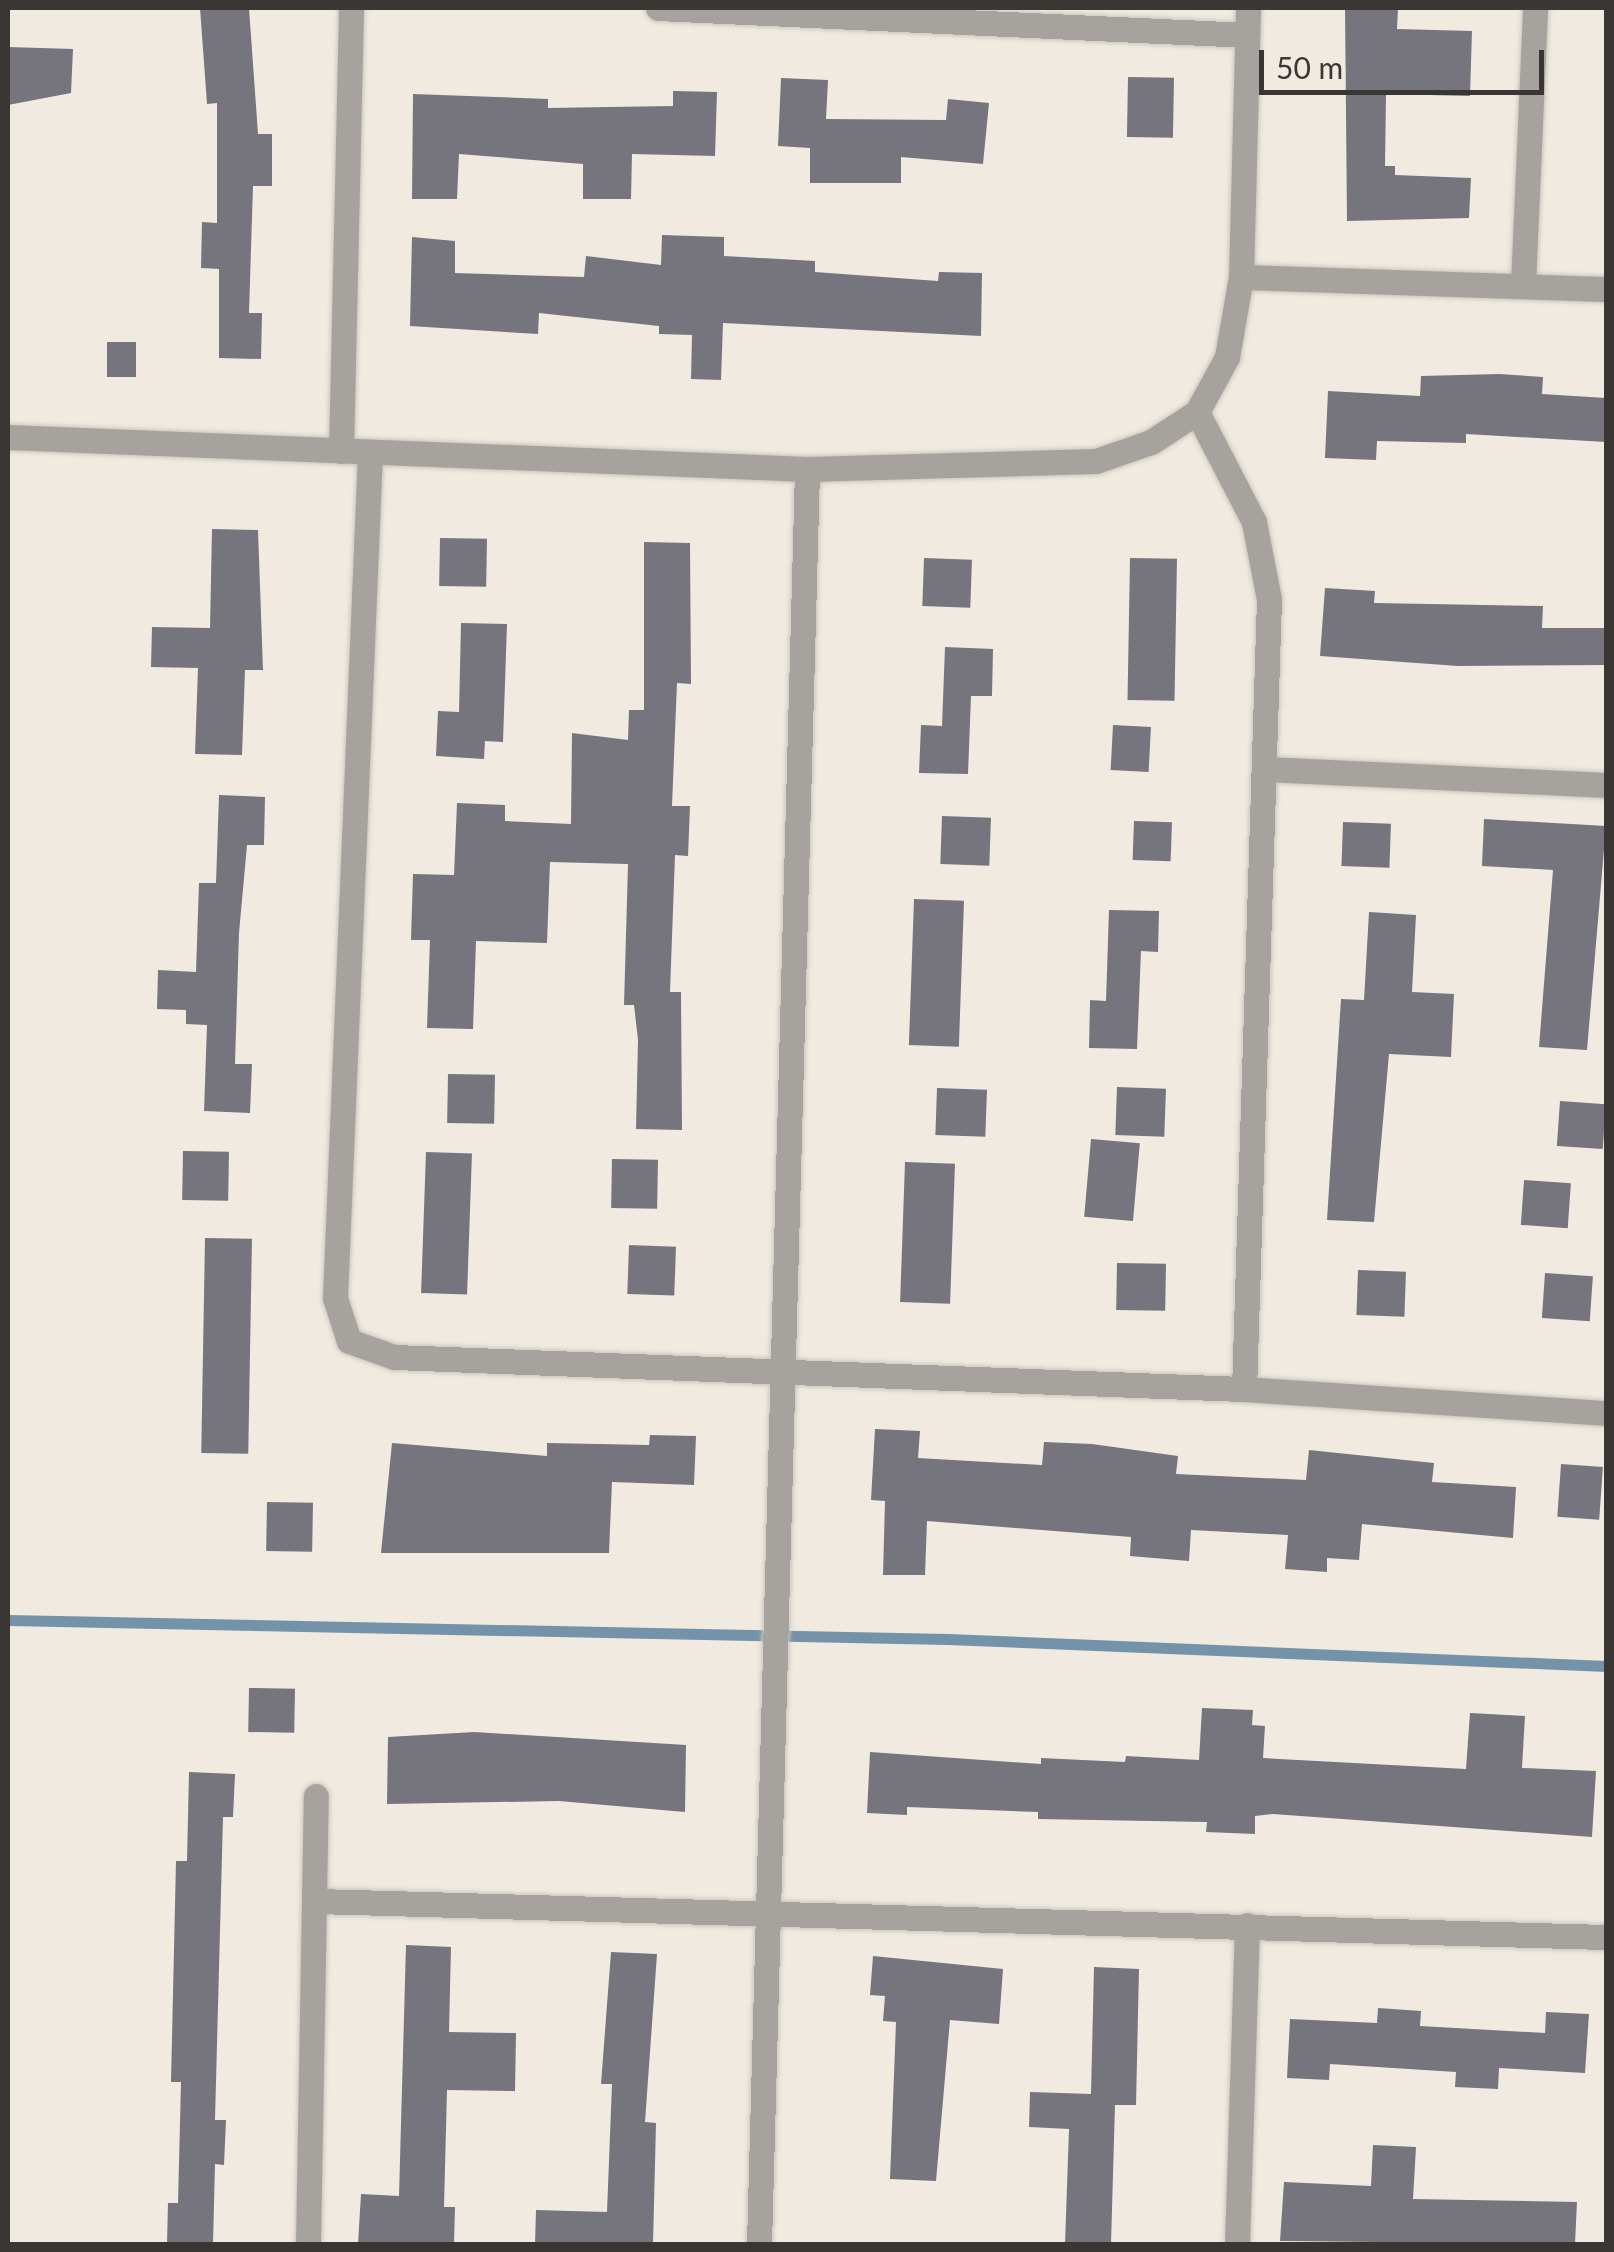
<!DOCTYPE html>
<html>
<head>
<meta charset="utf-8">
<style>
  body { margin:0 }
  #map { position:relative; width:1614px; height:2252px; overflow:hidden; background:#f1eae1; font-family:Lato,sans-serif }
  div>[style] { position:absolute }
  .stream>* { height:11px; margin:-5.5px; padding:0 5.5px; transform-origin:5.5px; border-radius:5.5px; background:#7493a8 }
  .building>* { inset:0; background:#76757e; transform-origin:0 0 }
  .roads { filter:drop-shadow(0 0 2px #ccc6be) drop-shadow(0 0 2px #ccc6be) }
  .minor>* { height:25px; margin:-12.5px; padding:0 12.5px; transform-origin:12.5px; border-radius:12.5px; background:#a6a39f }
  span { translate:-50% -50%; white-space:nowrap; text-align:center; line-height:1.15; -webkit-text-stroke:10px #f1eae1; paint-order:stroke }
  .frame { position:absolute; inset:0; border:10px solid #393633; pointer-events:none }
  .scale { position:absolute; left:1259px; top:50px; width:285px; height:45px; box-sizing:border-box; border:5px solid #393633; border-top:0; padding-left:12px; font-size:30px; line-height:35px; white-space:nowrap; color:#393633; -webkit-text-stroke:8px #f1eae1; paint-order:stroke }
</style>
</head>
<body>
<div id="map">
  <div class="stream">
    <div style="left:8px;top:1620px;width:940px;rotate:1.16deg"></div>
    <div style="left:948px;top:1639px;width:659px;rotate:2.35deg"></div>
  </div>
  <div class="building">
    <div style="clip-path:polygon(200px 8px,249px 8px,258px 134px,272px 134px,272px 186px,253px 186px,249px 313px,262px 313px,261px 359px,219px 358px,219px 269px,201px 268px,202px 222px,217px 223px,217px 103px,207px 104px)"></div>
    <div style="clip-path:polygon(1345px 8px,1398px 8px,1397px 29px,1472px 31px,1470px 96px,1386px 94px,1385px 166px,1395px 166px,1395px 175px,1471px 178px,1469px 218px,1347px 221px)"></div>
    <div style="clip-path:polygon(8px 47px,73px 49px,71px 93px,8px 105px)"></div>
    <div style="left:1128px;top:77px;width:46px;height:60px;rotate:1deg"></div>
    <div style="clip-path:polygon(781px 78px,828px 80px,826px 119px,946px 120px,948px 99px,989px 103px,983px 164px,901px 157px,901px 183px,810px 183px,810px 148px,778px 146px)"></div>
    <div style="clip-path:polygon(673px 91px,717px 92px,715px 156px,632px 154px,631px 199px,583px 199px,583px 164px,459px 154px,457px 199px,412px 199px,413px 94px,548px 99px,548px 108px,673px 106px)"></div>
    <div style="clip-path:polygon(662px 235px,724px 237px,724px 256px,815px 261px,815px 272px,938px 281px,939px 272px,982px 273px,981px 336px,723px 323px,721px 380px,691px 379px,692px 335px,659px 334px,659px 326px,539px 313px,538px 334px,410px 326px,412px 237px,455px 241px,455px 273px,584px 277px,586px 256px,661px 265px)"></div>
    <div style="left:107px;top:342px;width:29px;height:35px"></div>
    <div style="clip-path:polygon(1499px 374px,1543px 377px,1542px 394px,1606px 398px,1606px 442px,1466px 434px,1466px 443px,1377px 441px,1376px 460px,1325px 458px,1328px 391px,1420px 396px,1421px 376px)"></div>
    <div style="clip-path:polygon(212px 529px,258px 530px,263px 670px,245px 670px,242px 755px,195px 754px,198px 668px,151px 667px,152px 627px,210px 628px)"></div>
    <div style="left:440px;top:538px;width:47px;height:48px;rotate:1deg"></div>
    <div style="clip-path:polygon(644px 542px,690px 543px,691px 684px,677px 683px,672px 806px,690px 806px,688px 856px,675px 855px,670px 992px,681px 992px,682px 1130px,636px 1129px,638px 1040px,634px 1005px,624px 1005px,628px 864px,550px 862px,547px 943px,476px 941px,473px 1029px,427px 1028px,430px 940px,411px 940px,413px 874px,454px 875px,457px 803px,505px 805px,505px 821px,571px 824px,572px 733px,628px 740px,629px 710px,644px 710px)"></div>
    <div style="left:924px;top:558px;width:48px;height:48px;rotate:2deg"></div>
    <div style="left:1130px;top:558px;width:47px;height:142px;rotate:1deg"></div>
    <div style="clip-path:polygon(1325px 588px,1375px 591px,1374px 603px,1543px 606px,1542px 628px,1606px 628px,1606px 665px,1458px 666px,1320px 656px)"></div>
    <div style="clip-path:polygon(461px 623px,507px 624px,503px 742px,485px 741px,484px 759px,436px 756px,438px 711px,459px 712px)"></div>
    <div style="clip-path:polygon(945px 647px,993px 649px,992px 696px,971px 696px,968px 774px,919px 773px,921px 725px,942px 726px)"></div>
    <div style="left:1113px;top:725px;width:38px;height:45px;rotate:3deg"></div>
    <div style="clip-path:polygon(219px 795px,265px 797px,264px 845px,247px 845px,239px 933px,235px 1064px,252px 1064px,250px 1113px,204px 1111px,207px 1025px,186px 1024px,186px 1010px,157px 1009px,158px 970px,196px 972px,199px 883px,216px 883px)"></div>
    <div style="left:942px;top:816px;width:49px;height:48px;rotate:2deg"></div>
    <div style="clip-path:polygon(1484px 819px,1606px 826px,1587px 1050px,1539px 1047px,1553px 870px,1482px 866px)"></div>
    <div style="left:1134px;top:821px;width:38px;height:39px;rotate:2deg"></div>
    <div style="left:1343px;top:822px;width:48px;height:44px;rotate:2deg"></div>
    <div style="left:914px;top:899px;width:50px;height:146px;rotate:2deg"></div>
    <div style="clip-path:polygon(1109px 910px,1159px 911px,1158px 952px,1141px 951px,1137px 1049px,1089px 1048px,1090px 1000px,1106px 1001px)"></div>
    <div style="clip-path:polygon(1369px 912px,1416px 915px,1412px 992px,1454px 994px,1451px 1057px,1389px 1054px,1374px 1222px,1327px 1220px,1341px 999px,1364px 1000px)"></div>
    <div style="left:448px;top:1074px;width:47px;height:49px;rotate:1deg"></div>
    <div style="left:1117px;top:1087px;width:49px;height:48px;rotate:2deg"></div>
    <div style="left:937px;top:1088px;width:50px;height:47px;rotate:2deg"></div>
    <div style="left:1560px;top:1101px;width:46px;height:45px;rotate:4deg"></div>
    <div style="left:1091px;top:1139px;width:49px;height:78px;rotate:5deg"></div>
    <div style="left:183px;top:1151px;width:46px;height:49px;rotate:1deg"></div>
    <div style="left:426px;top:1152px;width:46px;height:141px;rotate:2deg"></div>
    <div style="left:612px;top:1159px;width:46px;height:49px;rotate:1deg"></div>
    <div style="left:905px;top:1162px;width:50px;height:140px;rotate:2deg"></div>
    <div style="left:1524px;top:1180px;width:47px;height:45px;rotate:4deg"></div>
    <div style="left:205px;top:1238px;width:47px;height:215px;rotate:1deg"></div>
    <div style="left:629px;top:1245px;width:47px;height:49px;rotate:2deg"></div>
    <div style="left:1117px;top:1263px;width:49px;height:47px;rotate:1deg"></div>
    <div style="left:1358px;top:1270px;width:48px;height:45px;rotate:2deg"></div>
    <div style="left:1545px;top:1273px;width:48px;height:45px;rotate:4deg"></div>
    <div style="clip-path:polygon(875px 1429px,920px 1431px,918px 1458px,1042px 1465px,1044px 1442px,1092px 1444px,1178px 1456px,1176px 1474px,1306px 1480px,1309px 1450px,1434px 1463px,1432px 1482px,1516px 1487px,1513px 1538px,1362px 1524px,1359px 1560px,1327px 1558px,1327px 1572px,1285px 1569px,1288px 1535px,1191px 1530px,1189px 1561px,1130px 1556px,1131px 1537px,927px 1521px,925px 1575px,883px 1575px,885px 1501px,871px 1500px)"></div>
    <div style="clip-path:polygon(650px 1435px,696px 1436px,694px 1485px,612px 1482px,609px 1553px,381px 1553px,392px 1443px,547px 1456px,547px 1443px,649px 1445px)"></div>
    <div style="left:1561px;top:1464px;width:42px;height:53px;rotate:4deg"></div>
    <div style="left:267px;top:1502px;width:46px;height:49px;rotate:1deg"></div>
    <div style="left:249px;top:1688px;width:46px;height:44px;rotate:1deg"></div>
    <div style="clip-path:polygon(1202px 1708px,1253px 1710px,1252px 1725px,1265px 1726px,1263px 1758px,1466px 1769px,1470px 1713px,1525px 1716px,1522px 1768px,1596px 1771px,1592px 1837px,1273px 1814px,1255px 1816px,1255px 1834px,1206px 1832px,1207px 1822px,1038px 1819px,1038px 1812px,907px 1807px,907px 1815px,867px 1813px,870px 1752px,1041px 1764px,1041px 1758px,1125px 1762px,1126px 1756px,1199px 1760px)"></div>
    <div style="clip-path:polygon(474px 1732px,686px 1745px,685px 1812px,559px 1801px,387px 1804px,388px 1737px)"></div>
    <div style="clip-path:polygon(189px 1772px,235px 1774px,233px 1817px,223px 1817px,215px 2120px,226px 2120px,224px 2165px,215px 2164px,213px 2244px,167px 2244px,168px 2203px,178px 2203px,181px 2082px,171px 2082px,176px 1861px,187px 1861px)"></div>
    <div style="clip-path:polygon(406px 1945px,451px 1947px,449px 2032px,516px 2033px,515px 2091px,447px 2090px,444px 2207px,455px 2207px,454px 2244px,358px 2244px,361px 2194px,399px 2196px)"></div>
    <div style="clip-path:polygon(611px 1952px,657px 1954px,645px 2122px,656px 2123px,653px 2244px,535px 2244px,536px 2210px,607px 2212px,612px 2084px,601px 2084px)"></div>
    <div style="clip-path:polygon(873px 1956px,1003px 1969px,999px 2024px,950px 2020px,936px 2181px,890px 2179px,896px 2022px,883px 2021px,885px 1996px,870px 1995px)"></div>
    <div style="clip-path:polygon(1094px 1967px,1139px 1969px,1136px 2105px,1115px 2105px,1111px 2244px,1065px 2244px,1069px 2129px,1029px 2127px,1030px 2092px,1091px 2094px)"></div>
    <div style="clip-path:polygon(1378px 2008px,1421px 2011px,1420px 2026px,1545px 2033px,1546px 2012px,1589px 2014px,1585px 2073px,1499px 2068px,1498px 2089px,1455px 2087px,1456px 2072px,1330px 2064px,1329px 2080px,1287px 2078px,1290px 2019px,1377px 2023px)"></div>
    <div style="clip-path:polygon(1373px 2145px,1416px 2147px,1413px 2199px,1577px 2202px,1575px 2244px,1280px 2241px,1284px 2182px,1371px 2186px)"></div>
  </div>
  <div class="roads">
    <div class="minor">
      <div style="left:658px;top:8px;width:590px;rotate:2.62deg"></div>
      <div style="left:1241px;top:277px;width:365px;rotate:1.9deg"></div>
      <div style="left:1523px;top:285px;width:277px;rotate:-87.5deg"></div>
      <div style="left:1197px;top:412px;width:124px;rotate:62.6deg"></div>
      <div style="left:1254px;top:522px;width:78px;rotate:79deg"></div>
      <div style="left:1269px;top:599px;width:790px;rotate:91.81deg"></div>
      <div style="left:8px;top:437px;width:800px;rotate:2.29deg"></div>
      <div style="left:807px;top:469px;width:289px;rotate:-1.6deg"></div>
      <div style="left:1096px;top:461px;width:58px;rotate:-19.1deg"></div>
      <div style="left:1151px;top:442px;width:55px;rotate:-33.1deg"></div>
      <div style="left:1197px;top:412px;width:63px;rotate:-61.4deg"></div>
      <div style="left:1227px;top:357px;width:81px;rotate:-80.1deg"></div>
      <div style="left:1241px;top:277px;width:269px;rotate:-88.5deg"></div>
      <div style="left:341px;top:451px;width:443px;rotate:-88.7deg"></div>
      <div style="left:370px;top:452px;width:847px;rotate:92.37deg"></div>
      <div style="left:335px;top:1298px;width:45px;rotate:72deg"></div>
      <div style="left:349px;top:1341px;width:48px;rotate:19.6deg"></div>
      <div style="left:394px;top:1357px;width:851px;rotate:2.16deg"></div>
      <div style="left:1244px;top:1389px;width:363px;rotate:3.8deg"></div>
      <div style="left:1267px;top:769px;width:339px;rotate:2.7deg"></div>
      <div style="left:316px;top:1901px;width:1291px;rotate:1.6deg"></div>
      <div style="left:308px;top:2244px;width:448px;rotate:-89deg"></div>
      <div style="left:759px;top:2244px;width:1776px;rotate:-88.45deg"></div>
      <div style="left:1237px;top:2244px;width:319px;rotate:-88.2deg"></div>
    </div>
  </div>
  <div class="frame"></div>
  <div class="scale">50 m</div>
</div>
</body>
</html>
